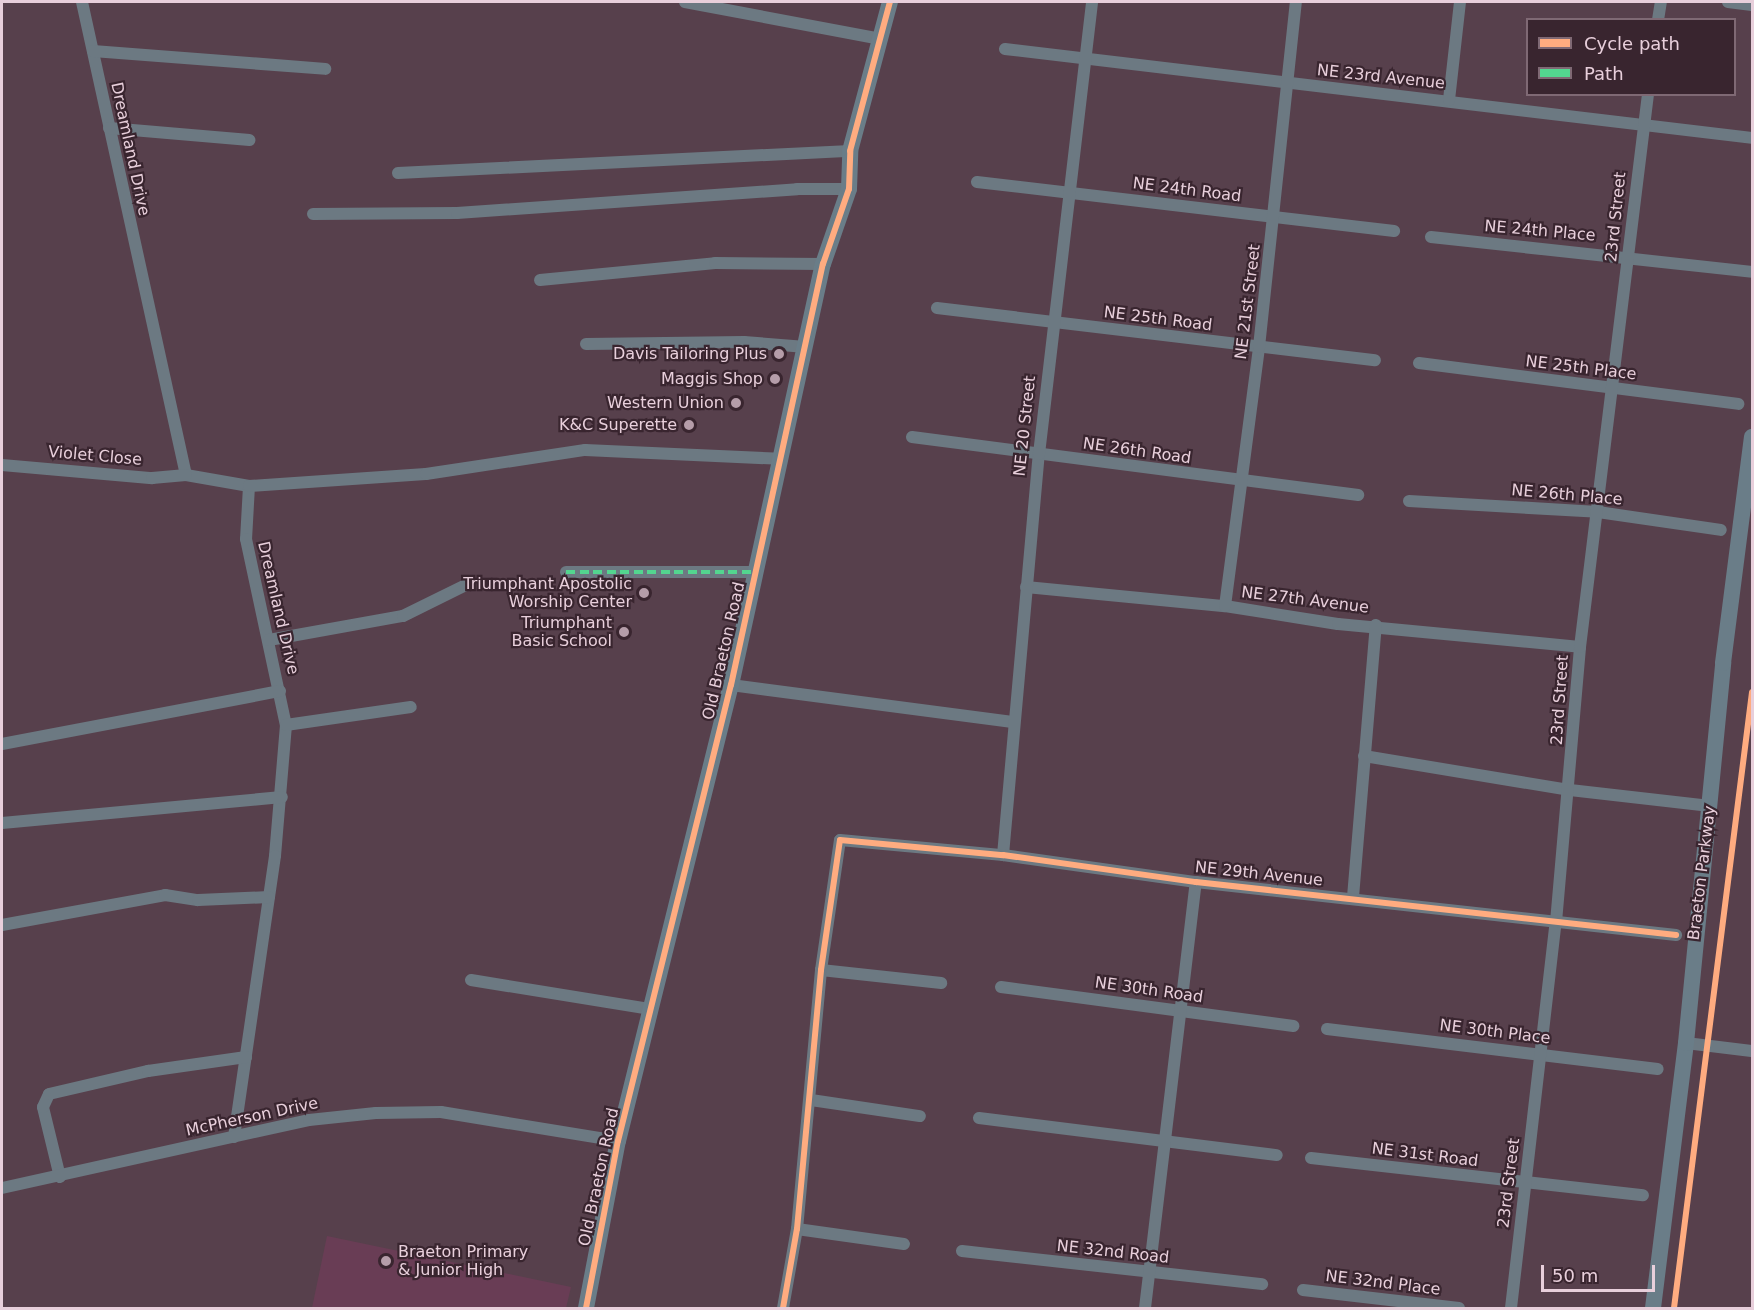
<!DOCTYPE html>
<html>
<head>
<meta charset="utf-8">
<style>
  body { margin:0 }
  #map { position:relative; width:1754px; height:1310px; overflow:hidden; background:#57404c; font-family:"DejaVu Sans",sans-serif }
  div>[style] { position:absolute }
  .built>* { inset:0; background:#693d55 }
  .street>* { height:12px; margin:-6px; padding:0 6px; transform-origin:6px; border-radius:6px; background:#6c7982 }
  .secondary>* { height:16px; margin:-8px; padding:0 8px; transform-origin:8px; border-radius:8px; background:#6a7d88 }
  .quiet>* { height:4.5px; margin-top:-2.25px; transform-origin:0; background:repeating-linear-gradient(90deg,#53d58f 0 9px,transparent 0 13.5px) }
  .cycleway>* { height:6px; margin:-3px; padding:0 3px; transform-origin:3px; border-radius:3px; background:#ffac80 }
  .dots>* { width:16px; height:16px; translate:-50% -50%; box-sizing:border-box; border:3px solid #39252f; border-radius:50% }
  span { translate:-50% -50%; white-space:nowrap; text-align:center; line-height:1.15; -webkit-text-stroke:4.5px #39252f; paint-order:stroke }
  .street-label { font-size:16px; color:#e8cfdb }
  .poi-label { font-size:16px; color:#e8cfdb }
  .right { translate:-100% -50%; text-align:right }
  .left { translate:0 -50%; text-align:left }
  .frame { position:absolute; inset:0; border:3px solid #e8cfdb; pointer-events:none }
  .legend { position:absolute; left:1526px; top:18px; width:210px; height:78px; box-sizing:border-box; background:#39252f; border:2px solid #7f6974; margin:0; padding:8px 10px; list-style:none; font-size:18px; color:#e8cfdb }
  .legend li { display:flex; align-items:center; gap:12px; height:30px }
  .legend b { width:30px; border:2px solid #7f6974 }
  .scale { position:absolute; left:1541px; top:1265px; width:114px; height:27px; box-sizing:border-box; border:3px solid #e8cfdb; border-top:0; padding-left:8px; font-size:18px; line-height:21px; white-space:nowrap; color:#e8cfdb; -webkit-text-stroke:4px #39252f; paint-order:stroke }
</style>
</head>
<body>
<div id="map">
  <div class="built">
    <div style="clip-path:polygon(327px 1236px,571px 1287px,566px 1308px,312px 1308px)"></div>
  </div>
  <div class="street">
    <div style="left:82px;top:2px;width:484px;rotate:77.6deg"></div>
    <div style="left:186px;top:475px;width:64px;rotate:9.9deg"></div>
    <div style="left:249px;top:486px;width:53px;rotate:93.2deg"></div>
    <div style="left:246px;top:539px;width:190px;rotate:77.9deg"></div>
    <div style="left:286px;top:725px;width:131px;rotate:94.8deg"></div>
    <div style="left:275px;top:856px;width:284px;rotate:98.3deg"></div>
    <div style="left:685px;top:2px;width:198px;rotate:10.7deg"></div>
    <div style="left:1728px;top:2px;width:24px;rotate:7deg"></div>
    <div style="left:1658px;top:20px;width:18px;rotate:-81deg"></div>
    <div style="left:1005px;top:49px;width:752px;rotate:6.79deg"></div>
    <div style="left:93px;top:51px;width:233px;rotate:4.4deg"></div>
    <div style="left:1449px;top:100px;width:99px;rotate:-83.6deg"></div>
    <div style="left:109px;top:128px;width:141px;rotate:4.9deg"></div>
    <div style="left:398px;top:173px;width:453px;rotate:-2.8deg"></div>
    <div style="left:977px;top:182px;width:420px;rotate:6.7deg"></div>
    <div style="left:313px;top:214px;width:144px;rotate:-0.4deg"></div>
    <div style="left:457px;top:213px;width:341px;rotate:-4deg"></div>
    <div style="left:797px;top:189px;width:52px"></div>
    <div style="left:1431px;top:237px;width:323px;rotate:6.2deg"></div>
    <div style="left:540px;top:280px;width:176px;rotate:-5.5deg"></div>
    <div style="left:715px;top:263px;width:108px;rotate:0.5deg"></div>
    <div style="left:937px;top:308px;width:441px;rotate:6.8deg"></div>
    <div style="left:586px;top:344px;width:158px;rotate:-0.7deg"></div>
    <div style="left:744px;top:342px;width:62px;rotate:4.6deg"></div>
    <div style="left:1419px;top:363px;width:322px;rotate:7.3deg"></div>
    <div style="left:912px;top:437px;width:450px;rotate:7.4deg"></div>
    <div style="left:2px;top:465px;width:151px;rotate:5deg"></div>
    <div style="left:152px;top:478px;width:34px;rotate:-5deg"></div>
    <div style="left:249px;top:486px;width:177px;rotate:-3.9deg"></div>
    <div style="left:426px;top:474px;width:161px;rotate:-8.6deg"></div>
    <div style="left:585px;top:450px;width:195px;rotate:2.6deg"></div>
    <div style="left:1409px;top:501px;width:189px;rotate:3.3deg"></div>
    <div style="left:1598px;top:512px;width:124px;rotate:8.3deg"></div>
    <div style="left:566px;top:572px;width:189px"></div>
    <div style="left:1026px;top:587px;width:200px;rotate:5.5deg"></div>
    <div style="left:1225px;top:606px;width:114px;rotate:9.1deg"></div>
    <div style="left:1338px;top:624px;width:243px;rotate:5.4deg"></div>
    <div style="left:1225px;top:606px;width:261px;rotate:-82.5deg"></div>
    <div style="left:1259px;top:347px;width:347px;rotate:-83.9deg"></div>
    <div style="left:269px;top:640px;width:136px;rotate:-10.2deg"></div>
    <div style="left:403px;top:616px;width:68px;rotate:-26.2deg"></div>
    <div style="left:731px;top:685px;width:284px;rotate:7.5deg"></div>
    <div style="left:286px;top:725px;width:126px;rotate:-8.2deg"></div>
    <div style="left:2px;top:744px;width:283px;rotate:-10.8deg"></div>
    <div style="left:1364px;top:756px;width:209px;rotate:9.4deg"></div>
    <div style="left:1570px;top:790px;width:141px;rotate:6.5deg"></div>
    <div style="left:2px;top:823px;width:281px;rotate:-5.3deg"></div>
    <div style="left:1003px;top:855px;width:403px;rotate:-84.9deg"></div>
    <div style="left:1039px;top:454px;width:455px;rotate:-83.3deg"></div>
    <div style="left:1353px;top:897px;width:273px;rotate:-85.2deg"></div>
    <div style="left:2px;top:925px;width:166px;rotate:-10.4deg"></div>
    <div style="left:165px;top:895px;width:33px;rotate:9deg"></div>
    <div style="left:198px;top:900px;width:71px;rotate:-2.4deg"></div>
    <div style="left:821px;top:970px;width:121px;rotate:6.2deg"></div>
    <div style="left:471px;top:980px;width:182px;rotate:9.2deg"></div>
    <div style="left:1001px;top:987px;width:295px;rotate:7.6deg"></div>
    <div style="left:1327px;top:1029px;width:333px;rotate:6.9deg"></div>
    <div style="left:1686px;top:1043px;width:66px;rotate:6.9deg"></div>
    <div style="left:811px;top:1100px;width:110px;rotate:8.4deg"></div>
    <div style="left:979px;top:1118px;width:300px;rotate:7.1deg"></div>
    <div style="left:1311px;top:1158px;width:334px;rotate:6.4deg"></div>
    <div style="left:60px;top:1177px;width:72px;rotate:-103.7deg"></div>
    <div style="left:43px;top:1107px;width:14px;rotate:-65deg"></div>
    <div style="left:49px;top:1094px;width:102px;rotate:-13.1deg"></div>
    <div style="left:148px;top:1071px;width:99px;rotate:-8.1deg"></div>
    <div style="left:2px;top:1188px;width:314px;rotate:-12.5deg"></div>
    <div style="left:309px;top:1120px;width:67px;rotate:-6deg"></div>
    <div style="left:376px;top:1113px;width:65px;rotate:-0.9deg"></div>
    <div style="left:441px;top:1112px;width:179px;rotate:9.3deg"></div>
    <div style="left:797px;top:1229px;width:108px;rotate:8deg"></div>
    <div style="left:962px;top:1251px;width:302px;rotate:6.3deg"></div>
    <div style="left:1303px;top:1290px;width:157px;rotate:6.6deg"></div>
    <div style="left:783px;top:1308px;width:80px;rotate:-80deg"></div>
    <div style="left:797px;top:1229px;width:260px;rotate:-84.7deg"></div>
    <div style="left:821px;top:970px;width:131px;rotate:-81.7deg"></div>
    <div style="left:840px;top:840px;width:164px;rotate:5.3deg"></div>
    <div style="left:1003px;top:855px;width:195px;rotate:8deg"></div>
    <div style="left:1196px;top:882px;width:483px;rotate:6.3deg"></div>
    <div style="left:1145px;top:1308px;width:429px;rotate:-83.2deg"></div>
    <div style="left:1511px;top:1308px;width:389px;rotate:-83.4deg"></div>
    <div style="left:1556px;top:922px;width:276px;rotate:-85deg"></div>
    <div style="left:1580px;top:647px;width:557px;rotate:-82.99deg"></div>
  </div>
  <div class="secondary">
    <div style="left:586px;top:1308px;width:170px;rotate:-79.2deg"></div>
    <div style="left:618px;top:1141px;width:470px;rotate:-76.1deg"></div>
    <div style="left:731px;top:685px;width:431px;rotate:-77.7deg"></div>
    <div style="left:823px;top:264px;width:79px;rotate:-70.9deg"></div>
    <div style="left:849px;top:189px;width:38px;rotate:-88deg"></div>
    <div style="left:850px;top:151px;width:154px;rotate:-75deg"></div>
    <div style="left:1653px;top:1308px;width:267px;rotate:-82.9deg"></div>
    <div style="left:1686px;top:1043px;width:382px;rotate:-84.4deg"></div>
    <div style="left:1723px;top:663px;width:228px;rotate:-82.7deg"></div>
  </div>
  <div class="quiet">
    <div style="left:566px;top:572px;width:189px"></div>
  </div>
  <div class="cycleway">
    <div style="left:586px;top:1308px;width:170px;rotate:-79.2deg"></div>
    <div style="left:618px;top:1141px;width:470px;rotate:-76.1deg"></div>
    <div style="left:731px;top:685px;width:431px;rotate:-77.7deg"></div>
    <div style="left:823px;top:264px;width:79px;rotate:-70.9deg"></div>
    <div style="left:849px;top:189px;width:38px;rotate:-88deg"></div>
    <div style="left:850px;top:151px;width:154px;rotate:-75deg"></div>
    <div style="left:783px;top:1308px;width:80px;rotate:-80deg"></div>
    <div style="left:797px;top:1229px;width:260px;rotate:-84.7deg"></div>
    <div style="left:821px;top:970px;width:131px;rotate:-81.7deg"></div>
    <div style="left:840px;top:840px;width:164px;rotate:5.3deg"></div>
    <div style="left:1003px;top:855px;width:195px;rotate:8deg"></div>
    <div style="left:1196px;top:882px;width:483px;rotate:6.3deg"></div>
    <div style="left:1674px;top:1308px;width:621px;rotate:-82.78deg"></div>
  </div>
  <div class="dots">
    <div style="left:779px;top:354px;background:#b59da9"></div>
    <div style="left:775px;top:379px;background:#b59da9"></div>
    <div style="left:736px;top:403px;background:#b59da9"></div>
    <div style="left:689px;top:425px;background:#b59da9"></div>
    <div style="left:644px;top:593px;background:#b59da9"></div>
    <div style="left:624px;top:632px;background:#b59da9"></div>
    <div style="left:386px;top:1261px;background:#b59da9"></div>
  </div>
  <div class="street-label">
    <span style="left:1381px;top:77px;rotate:6deg">NE 23rd Avenue</span>
    <span style="left:130px;top:149px;rotate:78deg">Dreamland Drive</span>
    <span style="left:1187px;top:190px;rotate:7deg">NE 24th Road</span>
    <span style="left:1616px;top:217px;rotate:-84deg">23rd Street</span>
    <span style="left:1540px;top:231px;rotate:5deg">NE 24th Place</span>
    <span style="left:1248px;top:302px;rotate:-83deg">NE 21st Street</span>
    <span style="left:1158px;top:319px;rotate:7deg">NE 25th Road</span>
    <span style="left:1581px;top:368px;rotate:7deg">NE 25th Place</span>
    <span style="left:1025px;top:426px;rotate:-84deg">NE 20 Street</span>
    <span style="left:1137px;top:451px;rotate:8deg">NE 26th Road</span>
    <span style="left:95px;top:456px;rotate:5deg">Violet Close</span>
    <span style="left:1567px;top:495px;rotate:5deg">NE 26th Place</span>
    <span style="left:1305px;top:600px;rotate:7deg">NE 27th Avenue</span>
    <span style="left:278px;top:608px;rotate:77deg">Dreamland Drive</span>
    <span style="left:724px;top:651px;rotate:-77deg">Old Braeton Road</span>
    <span style="left:1560px;top:700px;rotate:-86deg">23rd Street</span>
    <span style="left:1702px;top:873px;rotate:-83deg">Braeton Parkway</span>
    <span style="left:1259px;top:874px;rotate:6deg">NE 29th Avenue</span>
    <span style="left:1149px;top:990px;rotate:8deg">NE 30th Road</span>
    <span style="left:1495px;top:1032px;rotate:7deg">NE 30th Place</span>
    <span style="left:252px;top:1117px;rotate:-12deg">McPherson Drive</span>
    <span style="left:1425px;top:1155px;rotate:7deg">NE 31st Road</span>
    <span style="left:599px;top:1177px;rotate:-78deg">Old Braeton Road</span>
    <span style="left:1509px;top:1183px;rotate:-83deg">23rd Street</span>
    <span style="left:1113px;top:1252px;rotate:6deg">NE 32nd Road</span>
    <span style="left:1383px;top:1283px;rotate:7deg">NE 32nd Place</span>
  </div>
  <div class="poi-label">
    <span class="right" style="left:767px;top:354px">Davis Tailoring Plus</span>
    <span class="right" style="left:763px;top:379px">Maggis Shop</span>
    <span class="right" style="left:724px;top:403px">Western Union</span>
    <span class="right" style="left:677px;top:425px">K&amp;C Superette</span>
    <span class="right" style="left:632px;top:593px">Triumphant Apostolic<br>Worship Center</span>
    <span class="right" style="left:612px;top:632px">Triumphant<br>Basic School</span>
    <span class="left" style="left:398px;top:1261px">Braeton Primary<br>&amp; Junior High</span>
  </div>
  <div class="frame"></div>
  <ul class="legend">
  <li><b style="height:8px;background:#ffac80"></b>Cycle path</li>
  <li><b style="height:8px;background:#53d58f"></b>Path</li>
  </ul>
  <div class="scale">50 m</div>
</div>
</body>
</html>
